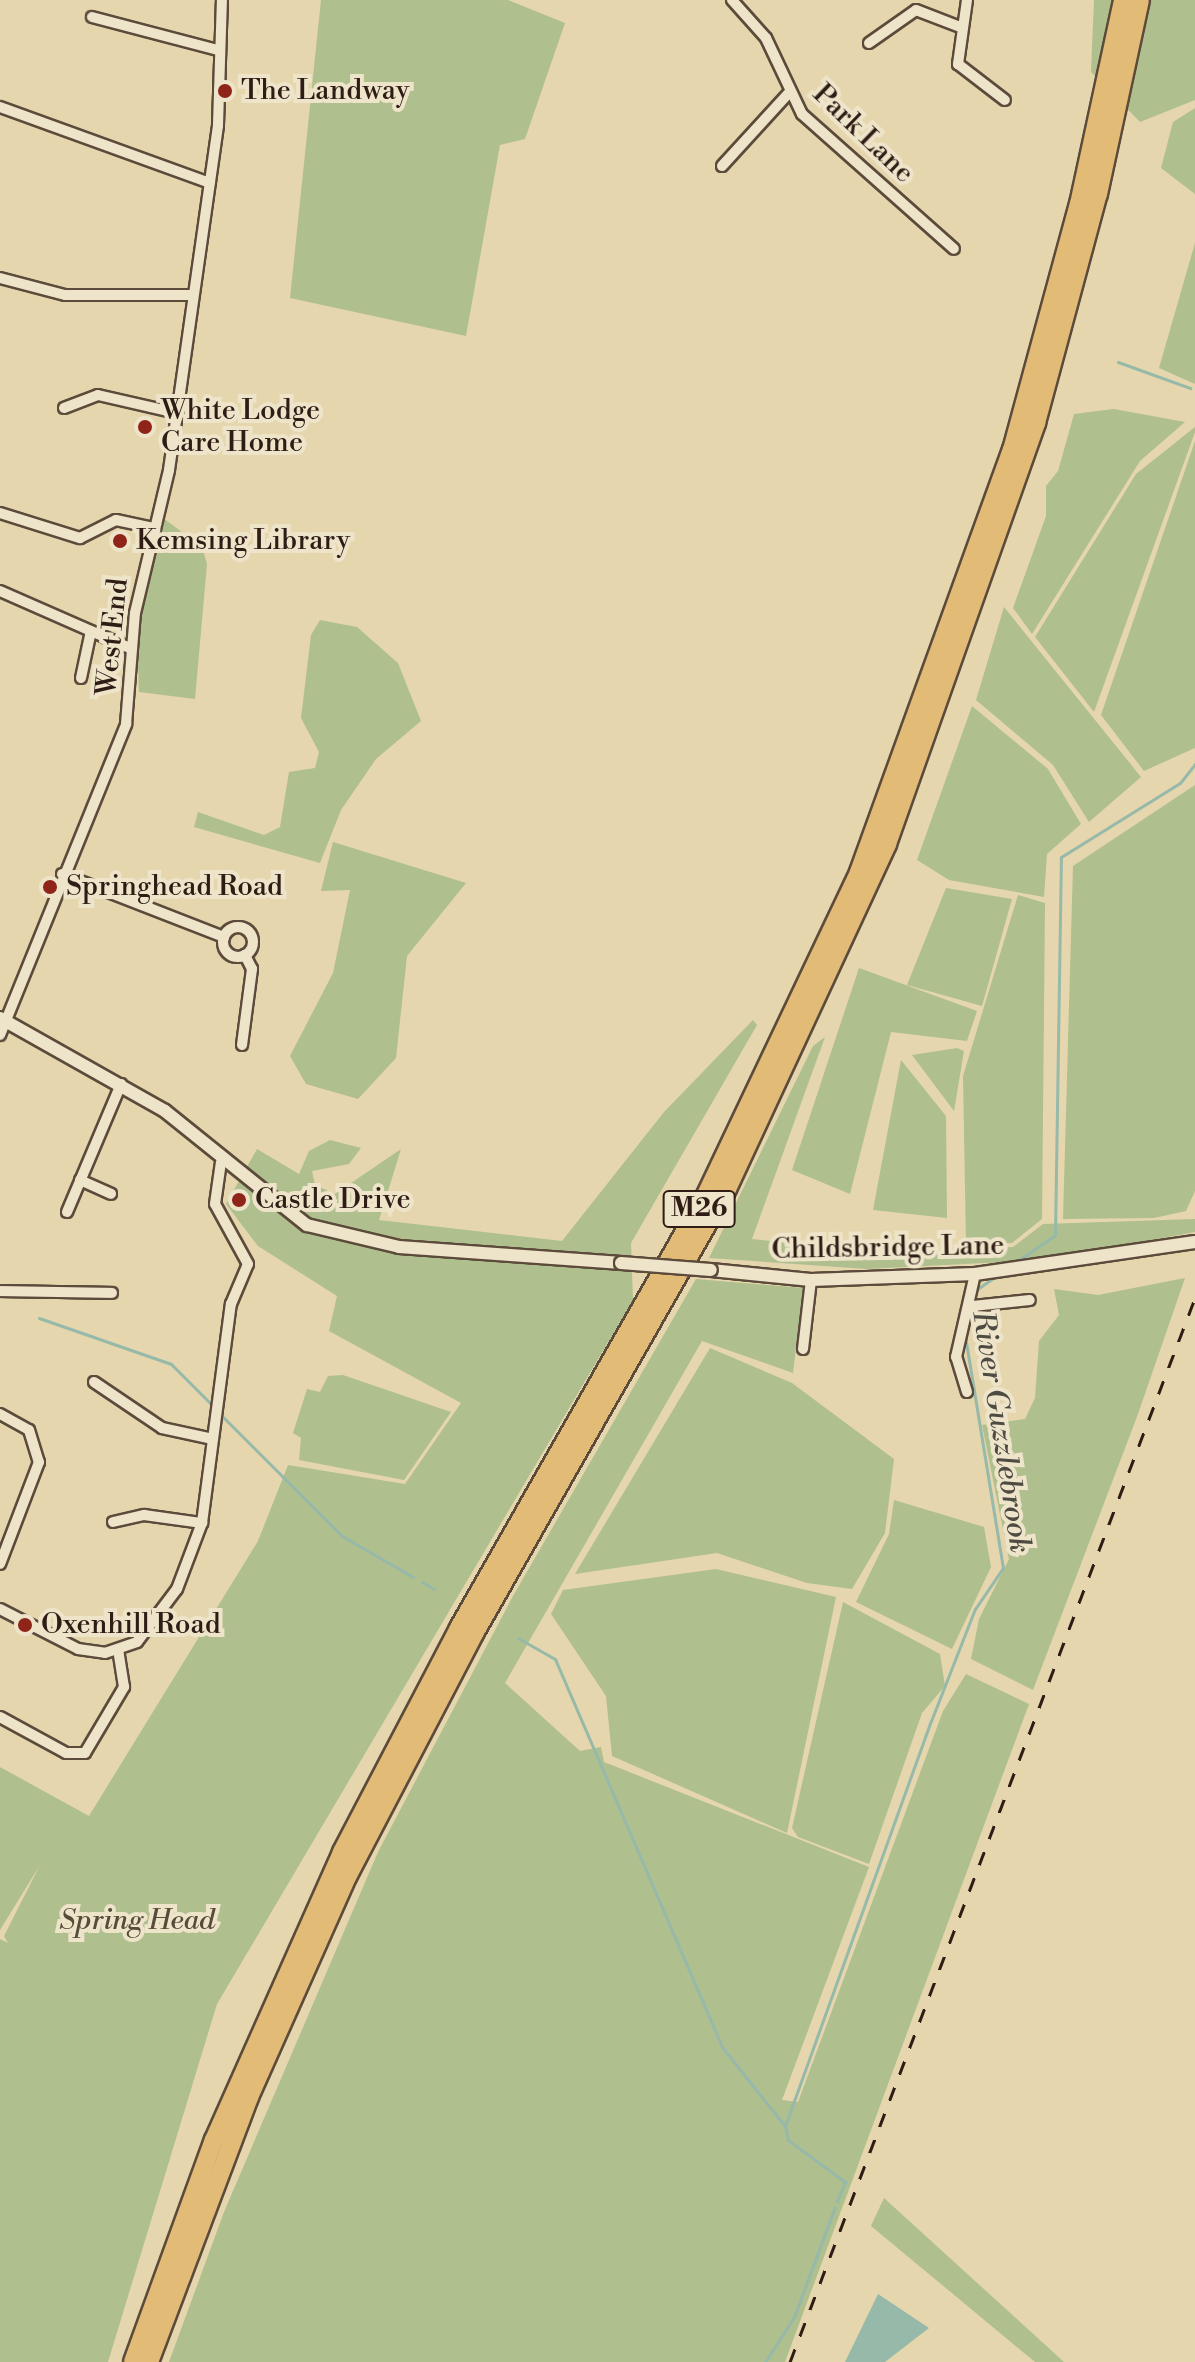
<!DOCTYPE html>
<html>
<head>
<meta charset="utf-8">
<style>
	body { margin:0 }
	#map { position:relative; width:1195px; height:2362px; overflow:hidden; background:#e5d6ad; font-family:"Libre Bodoni",serif }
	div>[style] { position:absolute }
	.green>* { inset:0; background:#afbf8e }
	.water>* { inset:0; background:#96b9aa }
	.stream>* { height:3px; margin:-1.5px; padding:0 1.5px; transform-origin:1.5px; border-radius:1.5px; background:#96b9aa }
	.roads { filter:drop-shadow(2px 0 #5c4a3b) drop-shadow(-2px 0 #5c4a3b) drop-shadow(0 2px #5c4a3b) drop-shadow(0 -2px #5c4a3b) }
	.minor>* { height:10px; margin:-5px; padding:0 5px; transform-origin:5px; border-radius:5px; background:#eee4ca }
	.minor>.ring { margin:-5px; padding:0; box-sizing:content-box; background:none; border:10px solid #eee4ca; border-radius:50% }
	.tertiary>* { height:12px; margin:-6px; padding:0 6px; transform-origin:6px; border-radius:6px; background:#eee4ca }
	.motorway>* { height:18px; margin:-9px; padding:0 9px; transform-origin:9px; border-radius:9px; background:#e2bb76 }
	.rail>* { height:3px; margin-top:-1.5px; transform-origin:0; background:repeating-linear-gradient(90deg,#2e1c15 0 14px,transparent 0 28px) }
	.bridges { filter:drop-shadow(2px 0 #5c4a3b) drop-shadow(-2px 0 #5c4a3b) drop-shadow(0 2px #5c4a3b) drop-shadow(0 -2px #5c4a3b) }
	.tertiary-bridge>* { height:12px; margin:-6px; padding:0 6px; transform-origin:6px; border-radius:6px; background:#eee4ca }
	.dots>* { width:22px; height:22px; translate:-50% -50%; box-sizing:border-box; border:4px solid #eee4ca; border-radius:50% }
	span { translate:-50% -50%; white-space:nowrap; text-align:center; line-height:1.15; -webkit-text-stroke:8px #eee4ca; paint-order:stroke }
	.shield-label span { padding:2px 6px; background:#eee4ca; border:2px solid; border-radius:6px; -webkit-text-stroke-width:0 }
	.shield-label { font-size:26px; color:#2e1c15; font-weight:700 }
	.poi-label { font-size:28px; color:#2e1c15 }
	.left { translate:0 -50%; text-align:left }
	.street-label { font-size:28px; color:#2e1c15 }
	.park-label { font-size:28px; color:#554d39; font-style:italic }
	.water-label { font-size:30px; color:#4d4b42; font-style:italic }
</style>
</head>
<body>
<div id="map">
	<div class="green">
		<div style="clip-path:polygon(321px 0,508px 0,565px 23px,525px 139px,500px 145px,466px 336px,290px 298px)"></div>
		<div style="clip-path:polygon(1094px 0,1195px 0,1195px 100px,1140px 122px,1091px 72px)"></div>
		<div style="clip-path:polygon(1195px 108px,1195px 194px,1161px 168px,1173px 122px)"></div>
		<div style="clip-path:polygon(1195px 243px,1195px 384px,1159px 368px)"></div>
		<div style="clip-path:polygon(1114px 409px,1185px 422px,1140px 461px,1032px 634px,1013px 608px,1046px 516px,1046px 486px,1058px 471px,1074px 414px)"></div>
		<div style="clip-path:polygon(1195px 427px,1195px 432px,1094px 712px,1035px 637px,1136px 474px)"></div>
		<div style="clip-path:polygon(1195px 441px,1195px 748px,1144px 771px,1101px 715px)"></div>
		<div style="clip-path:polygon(163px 518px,202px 547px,207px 564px,195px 699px,139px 692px,137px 629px)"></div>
		<div style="clip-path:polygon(1004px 607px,1141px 777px,1089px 822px,1053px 765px,976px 700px)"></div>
		<div style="clip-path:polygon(320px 620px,357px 627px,398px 663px,421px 721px,376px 759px,341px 810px,320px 863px,194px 827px,198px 812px,264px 835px,280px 827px,289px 772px,315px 768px,319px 752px,301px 718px,311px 635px)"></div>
		<div style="clip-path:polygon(972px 706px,1048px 769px,1081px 824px,1047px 854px,1044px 897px,949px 880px,917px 860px)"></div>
		<div style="clip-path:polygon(1195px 785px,1195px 1191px,1186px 1211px,1154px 1218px,1063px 1219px,1073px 866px)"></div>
		<div style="clip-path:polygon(333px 842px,466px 883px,407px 956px,396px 1058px,358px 1099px,306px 1084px,290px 1056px,333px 973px,350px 890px,321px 891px)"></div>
		<div style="clip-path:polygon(946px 888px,1012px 899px,982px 1006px,907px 985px)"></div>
		<div style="clip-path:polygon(1018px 895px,1045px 903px,1042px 1219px,1012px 1243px,966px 1244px,963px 1076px)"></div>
		<div style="clip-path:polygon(859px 968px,977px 1011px,967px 1041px,891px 1032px,850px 1194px,792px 1170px)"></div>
		<div style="clip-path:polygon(753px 1020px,757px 1025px,631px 1243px,633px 1300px,217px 2004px,108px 2362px,0 2362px,0 1939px,8px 1943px,4px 1936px,40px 1865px,0 1930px,0 1767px,89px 1816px,258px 1541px,288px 1465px,405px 1484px,461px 1403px,329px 1331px,337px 1296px,258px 1246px,226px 1204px,257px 1149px,299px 1174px,309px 1151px,330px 1140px,361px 1148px,349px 1164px,312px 1171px,315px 1185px,335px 1194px,401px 1149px,379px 1220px,562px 1241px,664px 1112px)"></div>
		<div style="clip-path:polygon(825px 1037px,752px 1239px,877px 1253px,1013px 1247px,1043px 1224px,1195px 1219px,1195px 1232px,1042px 1260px,867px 1269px,709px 1258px,813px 1046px)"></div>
		<div style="clip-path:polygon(957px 1048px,964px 1051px,954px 1111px,912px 1055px)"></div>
		<div style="clip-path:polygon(901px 1060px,946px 1116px,947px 1218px,873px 1210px)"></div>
		<div style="clip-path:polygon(1185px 1278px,1138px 1414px,1033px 1690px,971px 1659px,979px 1619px,1009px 1559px,982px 1425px,1025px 1419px,1035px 1398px,1039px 1341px,1059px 1315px,1054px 1289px,1098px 1295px)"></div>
		<div style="clip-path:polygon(696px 1279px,803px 1288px,793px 1373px,702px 1341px,505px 1683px,580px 1751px,601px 1747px,604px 1762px,869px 1867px,782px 2100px,798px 2102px,943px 1711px,966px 1674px,1029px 1704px,785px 2362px,169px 2362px,224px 2212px,378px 1852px,513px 1596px)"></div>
		<div style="clip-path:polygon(710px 1348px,792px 1383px,894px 1459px,885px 1533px,852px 1589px,807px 1583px,717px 1553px,575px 1574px)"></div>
		<div style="clip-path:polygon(343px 1375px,451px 1412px,404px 1480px,299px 1460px,301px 1438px,293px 1433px,307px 1389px,320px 1392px,328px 1376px)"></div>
		<div style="clip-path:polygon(894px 1500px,984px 1527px,991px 1567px,952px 1649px,856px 1602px,889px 1534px)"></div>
		<div style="clip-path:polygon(716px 1569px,836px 1597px,787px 1833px,612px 1756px,606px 1696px,551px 1614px,563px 1590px)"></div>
		<div style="clip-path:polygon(843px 1602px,940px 1654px,945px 1686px,922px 1713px,869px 1864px,798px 1837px,792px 1828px)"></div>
		<div style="clip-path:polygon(884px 2198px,1064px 2362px,1035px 2362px,871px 2226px)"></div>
	</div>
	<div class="water">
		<div style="clip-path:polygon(878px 2294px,929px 2328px,885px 2362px,845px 2362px)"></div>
	</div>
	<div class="stream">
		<div style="left:1118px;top:362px;width:77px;rotate:19.9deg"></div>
		<div style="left:1016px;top:1262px;width:47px;rotate:-34.7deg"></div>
		<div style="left:1055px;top:1235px;width:378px;rotate:-89.1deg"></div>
		<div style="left:1061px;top:857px;width:140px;rotate:-31.9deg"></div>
		<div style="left:1180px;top:783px;width:24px;rotate:-52deg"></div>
		<div style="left:976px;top:1290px;width:24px;rotate:-35deg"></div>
		<div style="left:961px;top:1313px;width:18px;rotate:-71deg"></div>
		<div style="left:39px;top:1318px;width:140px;rotate:19.2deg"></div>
		<div style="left:171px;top:1364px;width:57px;rotate:45deg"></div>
		<div style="left:223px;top:1417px;width:168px;rotate:45deg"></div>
		<div style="left:342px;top:1536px;width:82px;rotate:30deg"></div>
		<div style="left:422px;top:1582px;width:14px;rotate:30deg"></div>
		<div style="left:518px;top:1638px;width:43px;rotate:29.6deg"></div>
		<div style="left:555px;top:1659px;width:422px;rotate:66.7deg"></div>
		<div style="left:722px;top:2047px;width:100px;rotate:51.5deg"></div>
		<div style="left:837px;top:2201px;width:21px;rotate:-67deg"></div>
		<div style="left:845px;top:2182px;width:71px;rotate:-143.6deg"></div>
		<div style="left:788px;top:2140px;width:14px;rotate:-102deg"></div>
		<div style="left:785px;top:2126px;width:431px;rotate:-70.2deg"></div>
		<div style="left:931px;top:1721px;width:120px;rotate:-68.6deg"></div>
		<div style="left:975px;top:1609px;width:50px;rotate:-55.7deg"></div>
		<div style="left:1003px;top:1568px;width:235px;rotate:-99.3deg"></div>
		<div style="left:765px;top:2362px;width:54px;rotate:-57.2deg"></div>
		<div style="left:794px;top:2317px;width:117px;rotate:-69.6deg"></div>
	</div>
	<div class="roads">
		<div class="minor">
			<div style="left:732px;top:0;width:51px;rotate:48.2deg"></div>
			<div style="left:766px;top:38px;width:84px;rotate:64.7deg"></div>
			<div style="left:802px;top:114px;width:203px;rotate:41.6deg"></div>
			<div style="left:967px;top:0;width:65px;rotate:98deg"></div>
			<div style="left:958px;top:64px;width:59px;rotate:37.5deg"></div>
			<div style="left:92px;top:17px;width:130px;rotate:14.7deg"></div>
			<div style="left:869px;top:43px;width:57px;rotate:-35.1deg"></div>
			<div style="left:916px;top:10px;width:47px;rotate:21.1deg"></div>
			<div style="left:0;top:107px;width:223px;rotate:19.9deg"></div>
			<div style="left:722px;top:166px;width:98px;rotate:-47.5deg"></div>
			<div style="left:0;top:278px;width:67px;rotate:14.7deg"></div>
			<div style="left:65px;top:295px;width:127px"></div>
			<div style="left:64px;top:408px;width:36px;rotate:-21deg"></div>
			<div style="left:98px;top:395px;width:80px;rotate:13deg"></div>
			<div style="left:0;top:513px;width:84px;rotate:17.4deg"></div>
			<div style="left:80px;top:538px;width:40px;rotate:-26.6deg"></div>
			<div style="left:116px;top:520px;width:38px;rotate:12deg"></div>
			<div style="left:0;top:591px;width:142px;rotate:23.7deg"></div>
			<div style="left:81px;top:678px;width:48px;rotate:-78deg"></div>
			<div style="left:62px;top:874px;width:174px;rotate:21.3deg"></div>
			<div class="ring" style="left:223px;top:927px;width:20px;height:20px"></div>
			<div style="left:0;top:1035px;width:336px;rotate:-67.9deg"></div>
			<div style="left:126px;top:724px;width:111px;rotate:-85.4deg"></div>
			<div style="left:135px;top:613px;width:147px;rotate:-76.6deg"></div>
			<div style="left:169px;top:470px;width:348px;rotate:-81.9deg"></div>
			<div style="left:218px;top:125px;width:125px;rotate:-88.2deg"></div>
			<div style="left:242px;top:1045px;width:77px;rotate:-82.5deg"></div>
			<div style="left:252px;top:969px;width:16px;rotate:-117deg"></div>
			<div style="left:80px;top:1180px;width:34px;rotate:24deg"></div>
			<div style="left:67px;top:1212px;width:139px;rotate:-67.1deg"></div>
			<div style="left:0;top:1291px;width:112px;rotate:1deg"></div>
			<div style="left:973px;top:1306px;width:57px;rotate:-6deg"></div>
			<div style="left:803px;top:1349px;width:69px;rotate:-83.4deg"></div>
			<div style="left:94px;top:1382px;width:82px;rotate:34.1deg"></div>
			<div style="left:162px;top:1428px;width:52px;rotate:12.2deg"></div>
			<div style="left:967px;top:1392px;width:37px;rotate:-107deg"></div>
			<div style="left:956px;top:1357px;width:85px;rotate:-77.1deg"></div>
			<div style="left:0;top:1414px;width:33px;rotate:29deg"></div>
			<div style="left:29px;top:1430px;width:34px;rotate:73deg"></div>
			<div style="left:39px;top:1462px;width:109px;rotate:110.9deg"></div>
			<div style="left:113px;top:1522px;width:32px;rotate:-13deg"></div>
			<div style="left:144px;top:1515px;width:59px;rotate:7.9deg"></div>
			<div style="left:0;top:1609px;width:88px;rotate:27.1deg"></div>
			<div style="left:78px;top:1649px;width:27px;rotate:8deg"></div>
			<div style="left:105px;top:1653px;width:34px;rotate:-19deg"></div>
			<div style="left:137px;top:1642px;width:66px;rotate:-53deg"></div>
			<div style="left:177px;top:1589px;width:71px;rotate:-69.3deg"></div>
			<div style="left:202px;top:1523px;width:221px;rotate:-82.5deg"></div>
			<div style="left:231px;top:1304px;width:43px;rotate:-67deg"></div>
			<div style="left:248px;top:1264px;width:68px;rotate:-118.8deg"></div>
			<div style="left:215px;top:1204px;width:42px;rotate:-81.9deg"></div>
			<div style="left:0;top:1717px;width:75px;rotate:28.6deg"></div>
			<div style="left:66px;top:1753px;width:19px"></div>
			<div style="left:85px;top:1753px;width:77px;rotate:-59.4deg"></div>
			<div style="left:124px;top:1687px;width:36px;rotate:-99deg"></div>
		</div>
		<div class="tertiary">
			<div style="left:0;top:1018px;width:189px;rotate:29.4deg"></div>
			<div style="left:165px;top:1111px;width:182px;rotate:38.8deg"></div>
			<div style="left:307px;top:1225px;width:95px;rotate:13.4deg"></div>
			<div style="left:399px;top:1247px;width:223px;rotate:4.1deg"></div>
			<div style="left:711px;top:1270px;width:100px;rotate:5.7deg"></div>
			<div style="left:811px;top:1280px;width:164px;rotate:-2.1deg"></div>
			<div style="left:975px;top:1274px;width:222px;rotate:-8.3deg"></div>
		</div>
		<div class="motorway">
			<div style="left:133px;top:2362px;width:236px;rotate:-70deg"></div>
			<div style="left:214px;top:2140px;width:315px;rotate:-66deg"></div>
			<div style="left:342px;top:1852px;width:253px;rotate:-62.4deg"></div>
			<div style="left:459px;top:1628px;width:496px;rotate:-60.3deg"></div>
			<div style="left:705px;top:1197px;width:360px;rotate:-64.6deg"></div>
			<div style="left:859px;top:872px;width:449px;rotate:-70.1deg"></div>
			<div style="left:1012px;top:450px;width:255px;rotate:-74.8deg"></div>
			<div style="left:1079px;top:204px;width:209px;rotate:-77.8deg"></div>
			<div style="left:149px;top:2362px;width:283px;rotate:-69.3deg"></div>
			<div style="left:249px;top:2097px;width:243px;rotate:-66deg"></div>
			<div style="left:348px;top:1875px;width:274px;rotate:-62.4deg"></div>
			<div style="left:475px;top:1632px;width:510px;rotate:-60.37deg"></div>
			<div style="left:727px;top:1189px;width:380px;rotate:-65.1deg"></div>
			<div style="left:887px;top:844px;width:447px;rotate:-70.5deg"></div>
			<div style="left:1036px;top:423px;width:237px;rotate:-74.9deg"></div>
			<div style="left:1098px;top:194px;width:198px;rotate:-77.8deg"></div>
		</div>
	</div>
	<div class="rail">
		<div style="left:790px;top:2362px;width:1138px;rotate:-69.16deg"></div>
	</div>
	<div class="bridges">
		<div class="tertiary-bridge">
			<div style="left:621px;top:1263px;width:90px;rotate:4.4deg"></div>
		</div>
	</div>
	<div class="dots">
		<div style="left:225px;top:91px;background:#8f2418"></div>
		<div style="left:145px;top:427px;background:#8f2418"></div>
		<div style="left:120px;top:541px;background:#8f2418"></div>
		<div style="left:50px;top:887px;background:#8f2418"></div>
		<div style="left:239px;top:1200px;background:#8f2418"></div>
		<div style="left:25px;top:1625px;background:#8f2418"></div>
	</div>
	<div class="shield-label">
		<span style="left:699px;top:1209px">M26</span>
	</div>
	<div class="poi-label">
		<span class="left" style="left:241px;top:91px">The Landway</span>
		<span class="left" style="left:161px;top:427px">White Lodge<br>Care Home</span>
		<span class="left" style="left:136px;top:541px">Kemsing Library</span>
		<span class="left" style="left:66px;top:887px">Springhead Road</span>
		<span class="left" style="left:255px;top:1200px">Castle Drive</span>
		<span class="left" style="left:41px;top:1625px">Oxenhill Road</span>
	</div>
	<div class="street-label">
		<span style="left:863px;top:134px;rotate:44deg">Park Lane</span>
		<span style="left:113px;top:637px;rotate:-84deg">West End</span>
		<span style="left:888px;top:1248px;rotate:-1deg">Childsbridge Lane</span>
	</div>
	<div class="park-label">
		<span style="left:137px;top:1921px">Spring Head</span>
	</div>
	<div class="water-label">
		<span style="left:1001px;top:1432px;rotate:81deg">River Guzzlebrook</span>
	</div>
</div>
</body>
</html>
